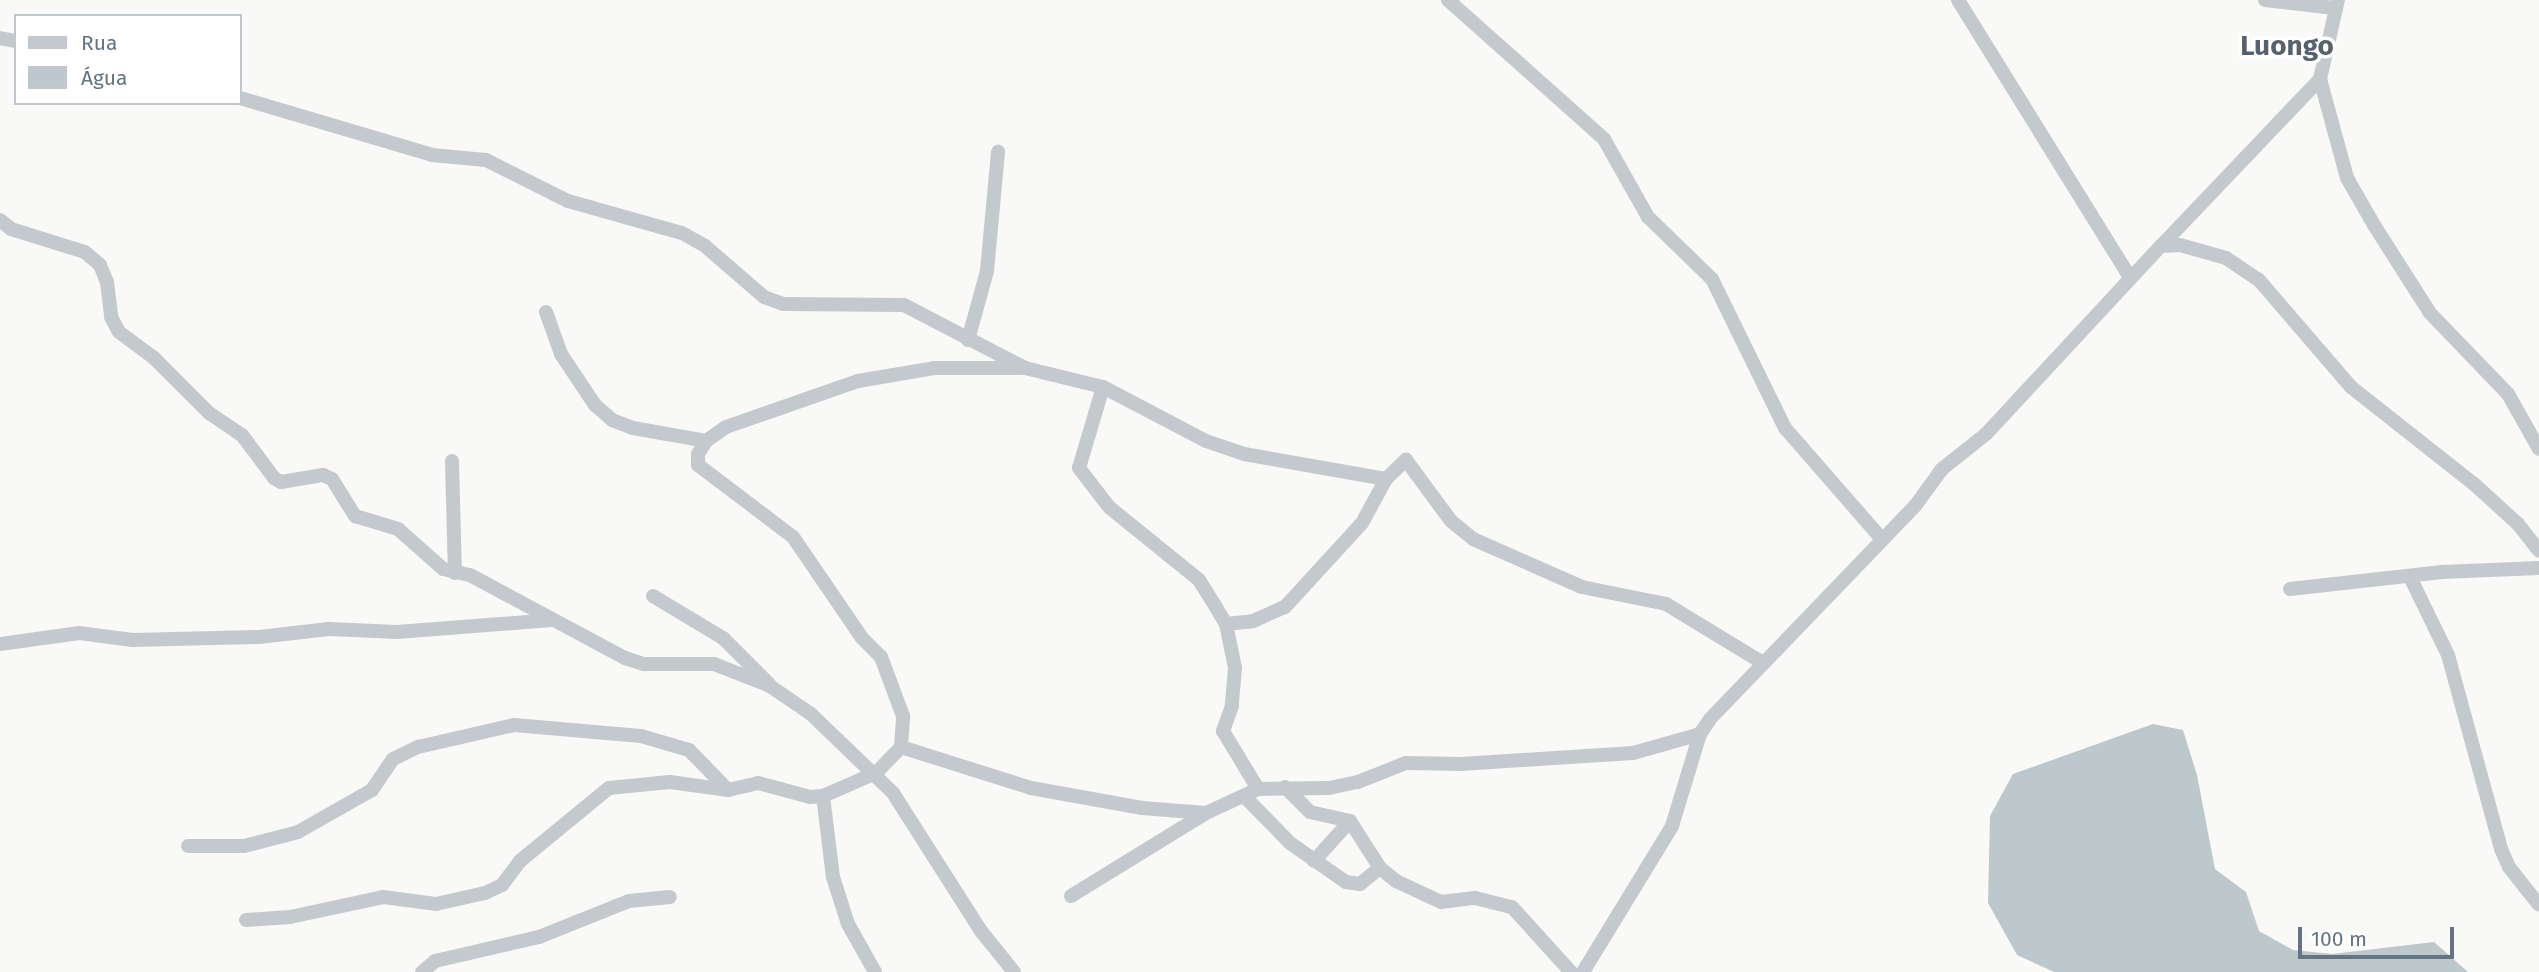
<!DOCTYPE html>
<html>
<head>
<meta charset="utf-8">
<style>
	body { margin:0 }
	#map { position:relative; width:2539px; height:972px; overflow:hidden; background:#f9faf7; font-family:"Fira Sans",sans-serif }
	div>[style] { position:absolute }
	.water>* { inset:0; background:#bdc8cd }
	.minor>* { height:14px; margin:-7px; padding:0 7px; transform-origin:7px; border-radius:7px; background:#c4c9cd }
	span { translate:-50% -50%; white-space:nowrap; text-align:center; line-height:1.15; -webkit-text-stroke:7px #fff; paint-order:stroke }
	.quarter-label { font-size:28px; color:#55626e; font-weight:700 }
	.legend { position:absolute; left:14px; top:14px; width:228px; height:91px; box-sizing:border-box; background:#fff; border:2px solid #c1c7ce; margin:0; padding:9px 12px; list-style:none; font-size:21px; color:#637484 }
	.legend li { display:flex; align-items:center; gap:14px; height:35px }
	.legend b { width:35px; border:2px solid #c1c7ce }
	.scale { position:absolute; left:2298px; top:927px; width:156px; height:32px; box-sizing:border-box; border:4px solid #637484; border-top:0; padding-left:9px; font-size:21px; line-height:24px; white-space:nowrap; color:#637484; -webkit-text-stroke:5px #fff; paint-order:stroke }
</style>
</head>
<body>
<div id="map">
	<div class="water">
		<div style="clip-path:polygon(2153px 724px,2183px 730px,2197px 775px,2215px 869px,2246px 892px,2259px 931px,2293px 950px,2332px 954px,2434px 942px,2468px 972px,2054px 972px,2017px 955px,1988px 903px,1990px 816px,2013px 774px)"></div>
	</div>
	<div class="minor">
		<div style="left:1448px;top:0;width:209px;rotate:41.7deg"></div>
		<div style="left:1604px;top:139px;width:90px;rotate:60.6deg"></div>
		<div style="left:1648px;top:217px;width:89px;rotate:44.1deg"></div>
		<div style="left:1712px;top:279px;width:166px;rotate:63.9deg"></div>
		<div style="left:1785px;top:428px;width:147px;rotate:48.9deg"></div>
		<div style="left:1958px;top:0;width:325px;rotate:58.2deg"></div>
		<div style="left:2265px;top:0;width:70px;rotate:6.5deg"></div>
		<div style="left:0;top:38px;width:16px;rotate:11deg"></div>
		<div style="left:2320px;top:79px;width:103px;rotate:74.7deg"></div>
		<div style="left:2347px;top:178px;width:54px;rotate:60.1deg"></div>
		<div style="left:2374px;top:225px;width:104px;rotate:57.5deg"></div>
		<div style="left:2430px;top:313px;width:112px;rotate:46.1deg"></div>
		<div style="left:2508px;top:394px;width:63px;rotate:60.6deg"></div>
		<div style="left:240px;top:98px;width:200px;rotate:16.5deg"></div>
		<div style="left:432px;top:155px;width:54px;rotate:5.3deg"></div>
		<div style="left:486px;top:160px;width:92px;rotate:26.6deg"></div>
		<div style="left:568px;top:201px;width:118px;rotate:15.7deg"></div>
		<div style="left:682px;top:233px;width:26px;rotate:29deg"></div>
		<div style="left:705px;top:246px;width:78px;rotate:40.8deg"></div>
		<div style="left:764px;top:297px;width:20px;rotate:20deg"></div>
		<div style="left:783px;top:304px;width:121px;rotate:0.5deg"></div>
		<div style="left:904px;top:305px;width:136px;rotate:27.5deg"></div>
		<div style="left:1025px;top:368px;width:80px;rotate:13.7deg"></div>
		<div style="left:1103px;top:387px;width:116px;rotate:27.7deg"></div>
		<div style="left:1206px;top:441px;width:40px;rotate:18.9deg"></div>
		<div style="left:1244px;top:454px;width:144px;rotate:10deg"></div>
		<div style="left:1386px;top:479px;width:28px;rotate:-44deg"></div>
		<div style="left:1406px;top:460px;width:76px;rotate:53.6deg"></div>
		<div style="left:1451px;top:521px;width:28px;rotate:39deg"></div>
		<div style="left:1473px;top:539px;width:119px;rotate:23.8deg"></div>
		<div style="left:1582px;top:587px;width:86px;rotate:11.4deg"></div>
		<div style="left:1666px;top:604px;width:114px;rotate:31.3deg"></div>
		<div style="left:0;top:220px;width:14px;rotate:39deg"></div>
		<div style="left:11px;top:229px;width:77px;rotate:17.3deg"></div>
		<div style="left:85px;top:252px;width:20px;rotate:41deg"></div>
		<div style="left:100px;top:265px;width:18px;rotate:68deg"></div>
		<div style="left:107px;top:282px;width:35px;rotate:83deg"></div>
		<div style="left:111px;top:317px;width:17px;rotate:62deg"></div>
		<div style="left:119px;top:332px;width:44px;rotate:36.6deg"></div>
		<div style="left:154px;top:358px;width:78px;rotate:45deg"></div>
		<div style="left:209px;top:413px;width:40px;rotate:34deg"></div>
		<div style="left:242px;top:435px;width:54px;rotate:53.3deg"></div>
		<div style="left:274px;top:478px;width:8px;rotate:30deg"></div>
		<div style="left:281px;top:482px;width:43px;rotate:-9.5deg"></div>
		<div style="left:323px;top:475px;width:10px;rotate:24deg"></div>
		<div style="left:332px;top:479px;width:44px;rotate:58.1deg"></div>
		<div style="left:355px;top:516px;width:45px;rotate:16.8deg"></div>
		<div style="left:398px;top:529px;width:60px;rotate:41.6deg"></div>
		<div style="left:443px;top:569px;width:28px;rotate:13deg"></div>
		<div style="left:470px;top:575px;width:176px;rotate:28.2deg"></div>
		<div style="left:625px;top:658px;width:20px;rotate:18deg"></div>
		<div style="left:644px;top:664px;width:70px"></div>
		<div style="left:714px;top:664px;width:60px;rotate:21.4deg"></div>
		<div style="left:770px;top:686px;width:50px;rotate:34.3deg"></div>
		<div style="left:811px;top:714px;width:114px;rotate:43.9deg"></div>
		<div style="left:893px;top:793px;width:164px;rotate:57.5deg"></div>
		<div style="left:981px;top:931px;width:53px;rotate:51.2deg"></div>
		<div style="left:2161px;top:246px;width:231px;rotate:-46.4deg"></div>
		<div style="left:2320px;top:79px;width:81px;rotate:-77.2deg"></div>
		<div style="left:546px;top:312px;width:45px;rotate:70.3deg"></div>
		<div style="left:561px;top:354px;width:61px;rotate:56.3deg"></div>
		<div style="left:595px;top:405px;width:23px;rotate:41deg"></div>
		<div style="left:612px;top:420px;width:22px;rotate:21deg"></div>
		<div style="left:633px;top:428px;width:74px;rotate:10.1deg"></div>
		<div style="left:968px;top:340px;width:72px;rotate:-74.6deg"></div>
		<div style="left:987px;top:271px;width:120px;rotate:-84.7deg"></div>
		<div style="left:1103px;top:387px;width:84px;rotate:106.5deg"></div>
		<div style="left:1079px;top:468px;width:49px;rotate:52.4deg"></div>
		<div style="left:1109px;top:507px;width:116px;rotate:39deg"></div>
		<div style="left:1199px;top:580px;width:34px;rotate:58deg"></div>
		<div style="left:1217px;top:609px;width:17px;rotate:59deg"></div>
		<div style="left:1226px;top:624px;width:45px;rotate:78.4deg"></div>
		<div style="left:1235px;top:668px;width:38px;rotate:95deg"></div>
		<div style="left:1232px;top:706px;width:27px;rotate:110deg"></div>
		<div style="left:1223px;top:731px;width:68px;rotate:58.9deg"></div>
		<div style="left:452px;top:461px;width:112px;rotate:88.5deg"></div>
		<div style="left:2410px;top:577px;width:87px;rotate:64deg"></div>
		<div style="left:2448px;top:655px;width:201px;rotate:74.7deg"></div>
		<div style="left:2501px;top:849px;width:20px;rotate:66deg"></div>
		<div style="left:2509px;top:867px;width:48px;rotate:51.7deg"></div>
		<div style="left:2290px;top:589px;width:153px;rotate:-6.4deg"></div>
		<div style="left:2442px;top:572px;width:97px;rotate:-2.4deg"></div>
		<div style="left:653px;top:596px;width:82px;rotate:31deg"></div>
		<div style="left:723px;top:638px;width:66px;rotate:45deg"></div>
		<div style="left:1226px;top:624px;width:27px;rotate:-6deg"></div>
		<div style="left:1253px;top:621px;width:35px;rotate:-24deg"></div>
		<div style="left:1285px;top:607px;width:114px;rotate:-47.5deg"></div>
		<div style="left:1362px;top:523px;width:50px;rotate:-61.4deg"></div>
		<div style="left:0;top:644px;width:80px;rotate:-7.9deg"></div>
		<div style="left:79px;top:633px;width:54px;rotate:7.4deg"></div>
		<div style="left:133px;top:640px;width:126px;rotate:-1.4deg"></div>
		<div style="left:259px;top:637px;width:70px;rotate:-6.5deg"></div>
		<div style="left:329px;top:629px;width:68px;rotate:2.5deg"></div>
		<div style="left:397px;top:632px;width:155px;rotate:-4.4deg"></div>
		<div style="left:901px;top:747px;width:136px;rotate:17.5deg"></div>
		<div style="left:1031px;top:788px;width:113px;rotate:10.2deg"></div>
		<div style="left:1142px;top:808px;width:64px;rotate:4.5deg"></div>
		<div style="left:1285px;top:787px;width:35px;rotate:45deg"></div>
		<div style="left:1310px;top:812px;width:41px;rotate:12.7deg"></div>
		<div style="left:1350px;top:821px;width:56px;rotate:57.4deg"></div>
		<div style="left:1380px;top:868px;width:21px;rotate:39deg"></div>
		<div style="left:1396px;top:881px;width:50px;rotate:25deg"></div>
		<div style="left:1441px;top:902px;width:34px;rotate:-7deg"></div>
		<div style="left:1475px;top:898px;width:38px;rotate:14deg"></div>
		<div style="left:1512px;top:907px;width:88px;rotate:47.8deg"></div>
		<div style="left:823px;top:796px;width:82px;rotate:83deg"></div>
		<div style="left:833px;top:877px;width:49px;rotate:72.3deg"></div>
		<div style="left:848px;top:924px;width:55px;rotate:60.6deg"></div>
		<div style="left:1244px;top:796px;width:66px;rotate:45.6deg"></div>
		<div style="left:1290px;top:843px;width:68px;rotate:34.9deg"></div>
		<div style="left:1346px;top:882px;width:14px;rotate:8deg"></div>
		<div style="left:1360px;top:884px;width:26px;rotate:-39deg"></div>
		<div style="left:188px;top:846px;width:56px"></div>
		<div style="left:244px;top:846px;width:56px;rotate:-14.5deg"></div>
		<div style="left:298px;top:832px;width:85px;rotate:-29.6deg"></div>
		<div style="left:372px;top:790px;width:37px;rotate:-56deg"></div>
		<div style="left:393px;top:759px;width:28px;rotate:-26deg"></div>
		<div style="left:418px;top:747px;width:98px;rotate:-12.9deg"></div>
		<div style="left:514px;top:725px;width:127px;rotate:5deg"></div>
		<div style="left:641px;top:736px;width:50px;rotate:16.3deg"></div>
		<div style="left:689px;top:750px;width:56px;rotate:45.7deg"></div>
		<div style="left:1314px;top:861px;width:54px;rotate:-48deg"></div>
		<div style="left:1071px;top:896px;width:158px;rotate:-31.6deg"></div>
		<div style="left:1206px;top:813px;width:57px;rotate:-24.8deg"></div>
		<div style="left:1258px;top:789px;width:71px;rotate:-0.8deg"></div>
		<div style="left:1329px;top:788px;width:30px;rotate:-12deg"></div>
		<div style="left:1358px;top:782px;width:52px;rotate:-21.6deg"></div>
		<div style="left:1406px;top:763px;width:55px;rotate:1deg"></div>
		<div style="left:1461px;top:764px;width:172px;rotate:-3.7deg"></div>
		<div style="left:1633px;top:753px;width:70px;rotate:-15.8deg"></div>
		<div style="left:246px;top:920px;width:44px;rotate:-3.9deg"></div>
		<div style="left:290px;top:917px;width:95px;rotate:-12.1deg"></div>
		<div style="left:383px;top:897px;width:53px;rotate:7.5deg"></div>
		<div style="left:436px;top:904px;width:50px;rotate:-12.7deg"></div>
		<div style="left:485px;top:893px;width:19px;rotate:-25deg"></div>
		<div style="left:502px;top:885px;width:30px;rotate:-53deg"></div>
		<div style="left:520px;top:861px;width:115px;rotate:-39.4deg"></div>
		<div style="left:609px;top:788px;width:61px;rotate:-5.6deg"></div>
		<div style="left:670px;top:782px;width:59px;rotate:7.9deg"></div>
		<div style="left:728px;top:790px;width:31px;rotate:-13deg"></div>
		<div style="left:758px;top:783px;width:54px;rotate:15.1deg"></div>
		<div style="left:810px;top:797px;width:13px;rotate:-4deg"></div>
		<div style="left:823px;top:796px;width:58px;rotate:-23.5deg"></div>
		<div style="left:876px;top:773px;width:36px;rotate:-46deg"></div>
		<div style="left:901px;top:747px;width:31px;rotate:-86deg"></div>
		<div style="left:903px;top:716px;width:63px;rotate:-110.4deg"></div>
		<div style="left:881px;top:657px;width:27px;rotate:-135deg"></div>
		<div style="left:862px;top:638px;width:122px;rotate:-124.3deg"></div>
		<div style="left:793px;top:537px;width:119px;rotate:-142.8deg"></div>
		<div style="left:698px;top:465px;width:11px;rotate:-90deg"></div>
		<div style="left:698px;top:454px;width:15px;rotate:-58deg"></div>
		<div style="left:706px;top:441px;width:24px;rotate:-35deg"></div>
		<div style="left:726px;top:427px;width:140px;rotate:-19.2deg"></div>
		<div style="left:858px;top:381px;width:77px;rotate:-9.7deg"></div>
		<div style="left:934px;top:368px;width:86px"></div>
		<div style="left:422px;top:972px;width:17px;rotate:-40deg"></div>
		<div style="left:435px;top:961px;width:107px;rotate:-13deg"></div>
		<div style="left:539px;top:937px;width:97px;rotate:-21.8deg"></div>
		<div style="left:629px;top:901px;width:41px;rotate:-5.6deg"></div>
		<div style="left:1583px;top:972px;width:171px;rotate:-58.6deg"></div>
		<div style="left:1672px;top:826px;width:96px;rotate:-73.1deg"></div>
		<div style="left:1700px;top:734px;width:18px;rotate:-56deg"></div>
		<div style="left:1710px;top:719px;width:296px;rotate:-46.1deg"></div>
		<div style="left:1915px;top:506px;width:46px;rotate:-53.9deg"></div>
		<div style="left:1942px;top:469px;width:56px;rotate:-38.5deg"></div>
		<div style="left:1986px;top:434px;width:257px;rotate:-47.1deg"></div>
		<div style="left:2161px;top:246px;width:19px;rotate:-3deg"></div>
		<div style="left:2180px;top:245px;width:48px;rotate:15.8deg"></div>
		<div style="left:2226px;top:258px;width:40px;rotate:34deg"></div>
		<div style="left:2259px;top:280px;width:141px;rotate:49.3deg"></div>
		<div style="left:2351px;top:387px;width:157px;rotate:38.3deg"></div>
		<div style="left:2474px;top:484px;width:59px;rotate:42.3deg"></div>
		<div style="left:2518px;top:524px;width:34px;rotate:52deg"></div>
	</div>
	<div class="quarter-label">
		<span style="left:2287px;top:46px">Luongo</span>
	</div>
	<ul class="legend">
	<li><b style="height:9px;background:#c4c9cd"></b>Rua</li>
	<li><b style="height:19px;background:#bdc8cd"></b>Água</li>
	</ul>
	<div class="scale">100 m</div>
</div>
</body>
</html>
